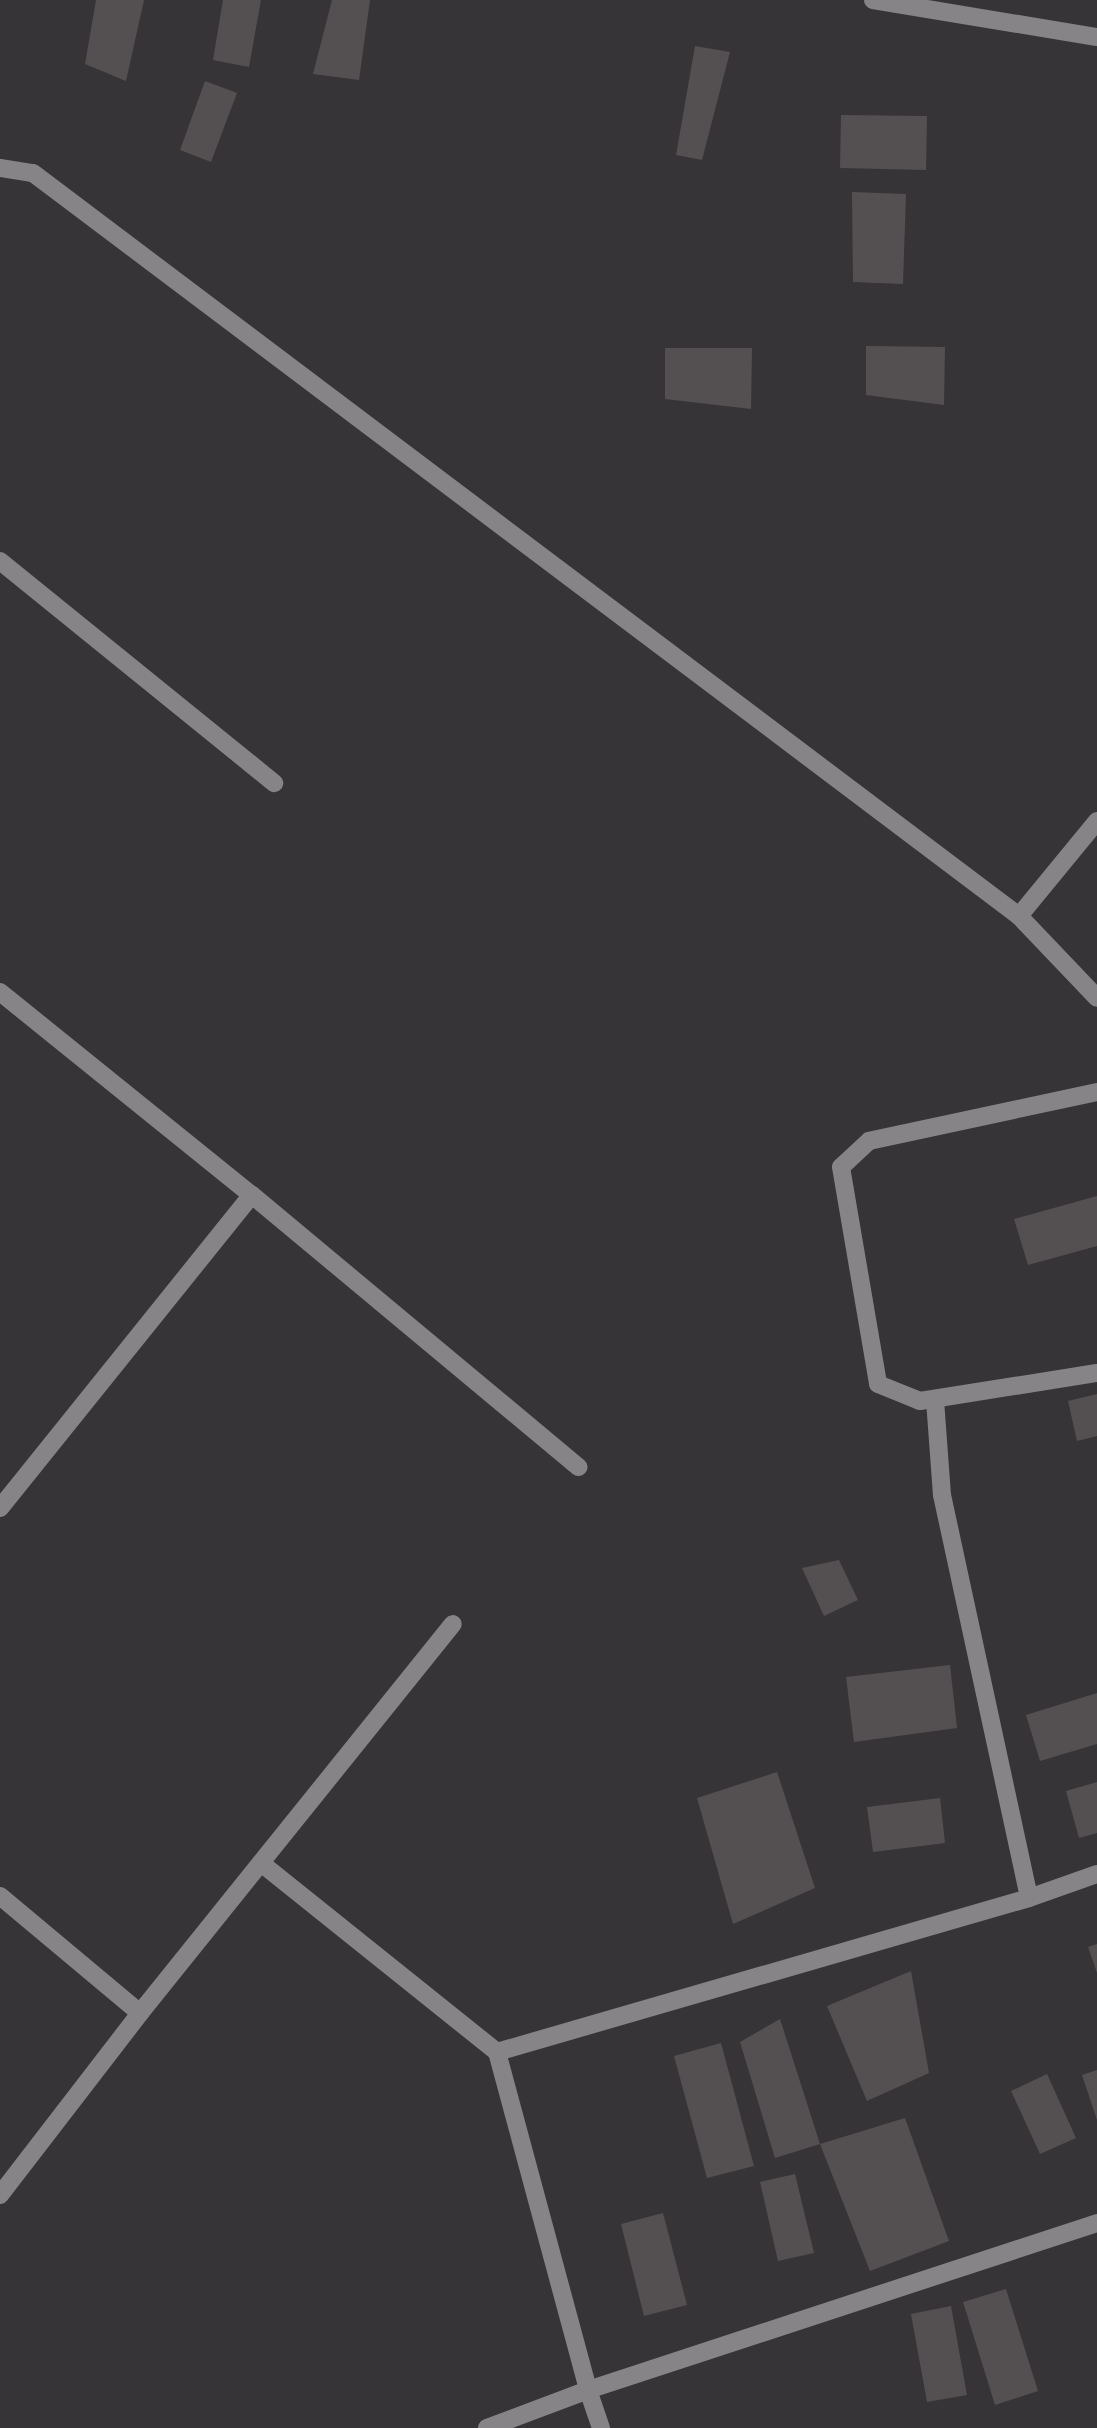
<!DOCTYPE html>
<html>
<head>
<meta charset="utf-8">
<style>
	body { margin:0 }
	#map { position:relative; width:1097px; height:2428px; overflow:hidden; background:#363437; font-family:"Source Sans 3",sans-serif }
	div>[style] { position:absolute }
	.building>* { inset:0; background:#545052 }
	.service>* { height:18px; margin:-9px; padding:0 9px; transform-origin:9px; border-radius:9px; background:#878488 }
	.minor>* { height:18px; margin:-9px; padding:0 9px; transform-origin:9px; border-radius:9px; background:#878488 }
	.tertiary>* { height:18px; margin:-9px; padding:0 9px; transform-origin:9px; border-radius:9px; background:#878488 }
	span { translate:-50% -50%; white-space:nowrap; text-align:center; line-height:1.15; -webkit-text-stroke:7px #2c2a2c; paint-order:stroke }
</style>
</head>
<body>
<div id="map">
	<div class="building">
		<div style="clip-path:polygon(96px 0,144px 0,126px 81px,85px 64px)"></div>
		<div style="clip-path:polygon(223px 0,261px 0,249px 67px,213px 60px)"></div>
		<div style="clip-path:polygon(332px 0,370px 0,359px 80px,313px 74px)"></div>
		<div style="clip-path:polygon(695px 46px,730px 52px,702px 160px,676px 155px)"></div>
		<div style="clip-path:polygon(205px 81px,237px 93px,211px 162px,180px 150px)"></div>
		<div style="clip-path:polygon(841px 115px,927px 116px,926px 170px,840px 168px)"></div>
		<div style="clip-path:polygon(852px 192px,906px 194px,903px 284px,853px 282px)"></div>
		<div style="clip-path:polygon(866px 346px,945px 347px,944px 405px,866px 395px)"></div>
		<div style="clip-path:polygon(665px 348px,752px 348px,751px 409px,665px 399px)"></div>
		<div style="clip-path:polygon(1097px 1196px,1097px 1246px,1028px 1265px,1014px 1219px)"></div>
		<div style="clip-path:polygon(1097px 1394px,1097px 1436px,1077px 1441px,1068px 1401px)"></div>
		<div style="clip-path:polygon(839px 1560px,858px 1600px,824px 1616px,802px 1568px)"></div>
		<div style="clip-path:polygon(950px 1665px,957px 1728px,854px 1742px,846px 1677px)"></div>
		<div style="clip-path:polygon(1097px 1693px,1097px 1744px,1040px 1761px,1026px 1715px)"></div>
		<div style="clip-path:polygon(777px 1772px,815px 1888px,733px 1924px,697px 1798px)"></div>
		<div style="clip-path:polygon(1097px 1782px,1097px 1833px,1079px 1838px,1066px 1791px)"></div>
		<div style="clip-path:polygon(940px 1798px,945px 1843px,873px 1852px,867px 1807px)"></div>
		<div style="clip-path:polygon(1097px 1944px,1097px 1973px,1088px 1947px)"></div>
		<div style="clip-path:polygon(911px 1971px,929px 2073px,867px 2101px,827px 2006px)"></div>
		<div style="clip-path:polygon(780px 2019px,820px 2144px,775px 2158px,740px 2042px)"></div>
		<div style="clip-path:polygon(721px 2043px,754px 2166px,707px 2178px,674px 2056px)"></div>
		<div style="clip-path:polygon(1097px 2070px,1097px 2120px,1082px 2075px)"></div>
		<div style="clip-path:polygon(1047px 2074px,1076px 2138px,1040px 2154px,1011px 2091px)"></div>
		<div style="clip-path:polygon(905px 2118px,949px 2241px,870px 2271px,820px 2144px)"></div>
		<div style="clip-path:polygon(795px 2174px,814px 2253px,778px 2261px,760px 2182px)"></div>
		<div style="clip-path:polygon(663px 2213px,687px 2305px,644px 2316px,621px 2224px)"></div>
		<div style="clip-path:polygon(1006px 2289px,1038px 2391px,995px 2405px,963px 2302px)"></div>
		<div style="clip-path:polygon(951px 2306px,967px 2395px,927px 2402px,911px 2314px)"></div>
	</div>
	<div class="service">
		<div style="left:1097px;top:1092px;width:233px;rotate:167.9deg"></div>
		<div style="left:869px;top:1141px;width:38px;rotate:137deg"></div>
		<div style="left:841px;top:1167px;width:220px;rotate:80.3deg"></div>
		<div style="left:878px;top:1384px;width:45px;rotate:22deg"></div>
		<div style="left:920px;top:1401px;width:179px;rotate:-9deg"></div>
		<div style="left:935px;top:1400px;width:95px;rotate:85.8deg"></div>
		<div style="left:942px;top:1495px;width:412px;rotate:77.8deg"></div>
	</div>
	<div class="minor">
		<div style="left:0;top:168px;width:33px;rotate:9deg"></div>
		<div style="left:33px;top:173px;width:1235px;rotate:37deg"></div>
		<div style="left:1019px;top:916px;width:113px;rotate:46.4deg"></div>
		<div style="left:0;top:561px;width:353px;rotate:39deg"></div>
		<div style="left:1019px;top:916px;width:123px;rotate:-50.6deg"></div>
		<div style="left:0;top:992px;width:324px;rotate:38.9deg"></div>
		<div style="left:252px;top:1195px;width:425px;rotate:39.8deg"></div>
		<div style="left:0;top:1508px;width:402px;rotate:-51.2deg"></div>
		<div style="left:261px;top:1863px;width:302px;rotate:38.7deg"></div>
		<div style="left:497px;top:2052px;width:350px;rotate:74.9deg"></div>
		<div style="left:588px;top:2390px;width:40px;rotate:71.1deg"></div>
		<div style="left:0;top:1896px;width:182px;rotate:39.9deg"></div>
		<div style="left:497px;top:2052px;width:554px;rotate:-16.14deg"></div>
		<div style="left:1029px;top:1898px;width:72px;rotate:-19.4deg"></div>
		<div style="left:0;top:2195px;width:230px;rotate:-52.4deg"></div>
		<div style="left:140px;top:2013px;width:499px;rotate:-51.2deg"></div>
		<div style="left:487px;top:2428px;width:108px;rotate:-20.6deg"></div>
		<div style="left:588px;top:2390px;width:536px;rotate:-18.16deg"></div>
	</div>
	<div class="tertiary">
		<div style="left:873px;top:0;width:227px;rotate:9.4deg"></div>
	</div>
</div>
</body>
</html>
